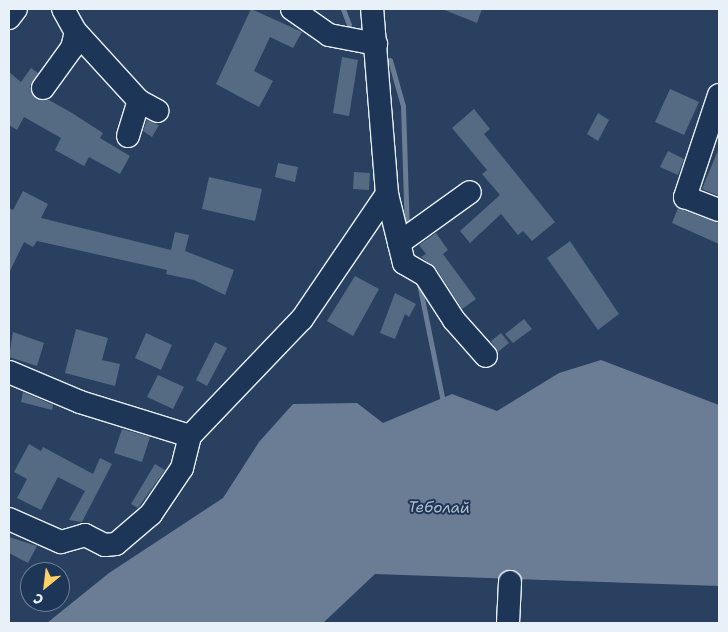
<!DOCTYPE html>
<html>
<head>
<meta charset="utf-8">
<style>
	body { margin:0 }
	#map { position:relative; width:728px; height:632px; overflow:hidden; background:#294061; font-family:"Shantell Sans",sans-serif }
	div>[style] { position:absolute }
	.water>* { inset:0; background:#6b7c95 }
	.stream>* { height:5px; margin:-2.5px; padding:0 2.5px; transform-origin:2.5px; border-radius:2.5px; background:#6b7c95 }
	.building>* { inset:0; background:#556a83 }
	.roads { filter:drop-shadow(1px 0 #e8f1f8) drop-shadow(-1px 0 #e8f1f8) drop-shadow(0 1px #e8f1f8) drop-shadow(0 -1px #e8f1f8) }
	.minor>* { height:22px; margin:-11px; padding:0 11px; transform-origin:11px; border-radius:11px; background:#1d3557 }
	span { translate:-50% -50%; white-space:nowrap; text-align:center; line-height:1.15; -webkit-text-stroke:4px #1d3557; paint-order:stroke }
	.water-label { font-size:15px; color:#b6c2d0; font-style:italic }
	.frame { position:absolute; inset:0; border:10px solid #e8f1f8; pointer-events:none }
	.north { position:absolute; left:20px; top:562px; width:50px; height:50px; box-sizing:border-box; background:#1d3557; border:1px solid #6e8097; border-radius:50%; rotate:209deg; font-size:14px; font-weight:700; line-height:20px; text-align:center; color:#e8f1f8 }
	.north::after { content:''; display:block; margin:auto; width:18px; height:22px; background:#ffd166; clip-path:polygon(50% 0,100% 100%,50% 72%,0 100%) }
</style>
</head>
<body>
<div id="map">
	<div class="water">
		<div style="clip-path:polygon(601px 360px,719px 405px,719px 586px,375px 574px,323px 623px,47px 623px,109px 573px,223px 498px,259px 442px,293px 404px,357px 403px,383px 423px,452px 394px,497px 411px,559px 373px)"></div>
	</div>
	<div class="stream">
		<div style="left:343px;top:9px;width:17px;rotate:69deg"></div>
		<div style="left:390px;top:60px;width:48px;rotate:74.2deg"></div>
		<div style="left:403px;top:106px;width:124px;rotate:88.2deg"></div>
		<div style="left:419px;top:283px;width:121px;rotate:78.6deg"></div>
	</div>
	<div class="building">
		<div style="clip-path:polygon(251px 9px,302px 32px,293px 48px,270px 37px,254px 71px,273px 81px,259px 107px,216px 84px)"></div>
		<div style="clip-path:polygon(442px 9px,482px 9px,477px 23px)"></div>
		<div style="clip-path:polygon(342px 57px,358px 60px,349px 116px,333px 113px)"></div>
		<div style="clip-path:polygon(31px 68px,38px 73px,30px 86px,35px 98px,49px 100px,72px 113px,103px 133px,100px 138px,130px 156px,120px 174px,89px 157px,84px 166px,55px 150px,61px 138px,24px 117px,17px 130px,9px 125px,9px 72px,21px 82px)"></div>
		<div style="clip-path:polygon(670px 89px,699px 102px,684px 135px,655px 122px)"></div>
		<div style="clip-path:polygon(474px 109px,490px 129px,484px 134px,555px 222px,532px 241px,523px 231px,518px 235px,501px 214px,470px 243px,460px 231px,500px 195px,482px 174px,487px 170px,452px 128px)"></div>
		<div style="clip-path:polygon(598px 113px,609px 120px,598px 141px,587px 134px)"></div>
		<div style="clip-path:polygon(147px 120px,159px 125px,152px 137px,143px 131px)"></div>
		<div style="clip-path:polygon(719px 148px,719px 196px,702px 189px)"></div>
		<div style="clip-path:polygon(668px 151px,684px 159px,678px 175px,660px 167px)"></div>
		<div style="clip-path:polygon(278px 163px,298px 167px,295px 182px,275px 177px)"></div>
		<div style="clip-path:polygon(354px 172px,370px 173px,369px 190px,353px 189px)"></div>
		<div style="clip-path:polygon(209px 177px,262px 189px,255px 221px,202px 209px)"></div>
		<div style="clip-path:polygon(23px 191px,48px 204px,41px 218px,171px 250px,175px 232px,189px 235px,185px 251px,234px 270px,225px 295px,194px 280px,166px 274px,167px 270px,37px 241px,33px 247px,24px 242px,9px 273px,9px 208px,13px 210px)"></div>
		<div style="clip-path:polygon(678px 208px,719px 223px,719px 244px,672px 223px)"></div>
		<div style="clip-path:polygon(436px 233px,448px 250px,443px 254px,476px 299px,462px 309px,436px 268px,421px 257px,426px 254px,419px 245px)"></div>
		<div style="clip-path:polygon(570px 241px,619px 314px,598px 330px,547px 258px)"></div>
		<div style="clip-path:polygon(355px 276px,379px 289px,353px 336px,327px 321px)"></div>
		<div style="clip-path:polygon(395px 293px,416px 304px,409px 317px,405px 314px,395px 339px,380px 333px)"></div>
		<div style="clip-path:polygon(524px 319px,532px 329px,513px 343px,505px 334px)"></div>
		<div style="clip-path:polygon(76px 329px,108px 338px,102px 360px,120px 364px,115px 386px,65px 373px)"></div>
		<div style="clip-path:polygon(13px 332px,44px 343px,37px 366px,9px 357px)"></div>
		<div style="clip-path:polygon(146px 333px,172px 345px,161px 370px,135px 358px)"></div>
		<div style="clip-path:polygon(501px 333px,509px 343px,498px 352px,491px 341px)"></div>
		<div style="clip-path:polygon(215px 342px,227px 348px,207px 386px,196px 380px)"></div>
		<div style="clip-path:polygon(158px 375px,184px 387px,173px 409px,147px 397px)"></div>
		<div style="clip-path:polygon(23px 392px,53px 405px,52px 410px,21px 402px)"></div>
		<div style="clip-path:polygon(122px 429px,150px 437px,142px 462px,114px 453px)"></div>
		<div style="clip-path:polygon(29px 444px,41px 451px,43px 447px,93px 474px,100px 458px,112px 464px,82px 522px,69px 520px,85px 491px,58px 477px,41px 510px,17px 498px,27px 479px,14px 472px)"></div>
		<div style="clip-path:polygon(155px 464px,165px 470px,138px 508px,131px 504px)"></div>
		<div style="clip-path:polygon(9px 537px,37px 546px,28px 563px,9px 553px)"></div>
	</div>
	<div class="roads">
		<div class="minor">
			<div style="left:63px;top:9px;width:26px;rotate:61deg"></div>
			<div style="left:76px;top:32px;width:93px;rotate:47.6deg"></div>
			<div style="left:139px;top:101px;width:21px;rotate:28deg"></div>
			<div style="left:292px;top:9px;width:45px;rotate:35.1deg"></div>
			<div style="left:329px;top:35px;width:48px;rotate:10.8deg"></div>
			<div style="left:9px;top:18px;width:11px;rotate:-52deg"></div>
			<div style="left:43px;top:88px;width:49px;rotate:-54.1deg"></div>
			<div style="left:72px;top:48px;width:16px;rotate:-76deg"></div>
			<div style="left:719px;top:95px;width:108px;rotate:108.4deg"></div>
			<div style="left:685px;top:197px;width:36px;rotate:21deg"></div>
			<div style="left:128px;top:136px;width:37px;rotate:-73deg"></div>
			<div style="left:387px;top:194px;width:71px;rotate:76.2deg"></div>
			<div style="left:404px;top:263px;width:24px;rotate:30deg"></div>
			<div style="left:425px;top:275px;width:54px;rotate:57.2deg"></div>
			<div style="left:454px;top:320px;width:48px;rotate:48.4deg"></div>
			<div style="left:399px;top:243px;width:87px;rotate:-35.7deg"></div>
			<div style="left:9px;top:372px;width:77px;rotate:22.9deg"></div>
			<div style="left:80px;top:402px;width:115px;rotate:17.2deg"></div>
			<div style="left:190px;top:436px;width:162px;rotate:-46.3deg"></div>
			<div style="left:302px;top:319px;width:151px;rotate:-55.8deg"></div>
			<div style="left:387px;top:194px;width:186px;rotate:-94.6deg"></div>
			<div style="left:9px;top:519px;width:57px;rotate:23.9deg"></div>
			<div style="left:61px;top:542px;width:25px;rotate:-16deg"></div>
			<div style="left:85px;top:535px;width:22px;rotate:27deg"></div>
			<div style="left:105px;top:545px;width:11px;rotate:-5deg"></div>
			<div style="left:116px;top:544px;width:46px;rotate:-40.6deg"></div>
			<div style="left:151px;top:514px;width:55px;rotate:-56deg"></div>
			<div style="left:182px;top:468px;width:33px;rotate:-76deg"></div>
			<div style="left:508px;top:623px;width:41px;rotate:-87.2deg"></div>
		</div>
	</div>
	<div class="water-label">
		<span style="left:439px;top:508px;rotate:1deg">Теболай</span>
	</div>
	<div class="frame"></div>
	<div class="north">С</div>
</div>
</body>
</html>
